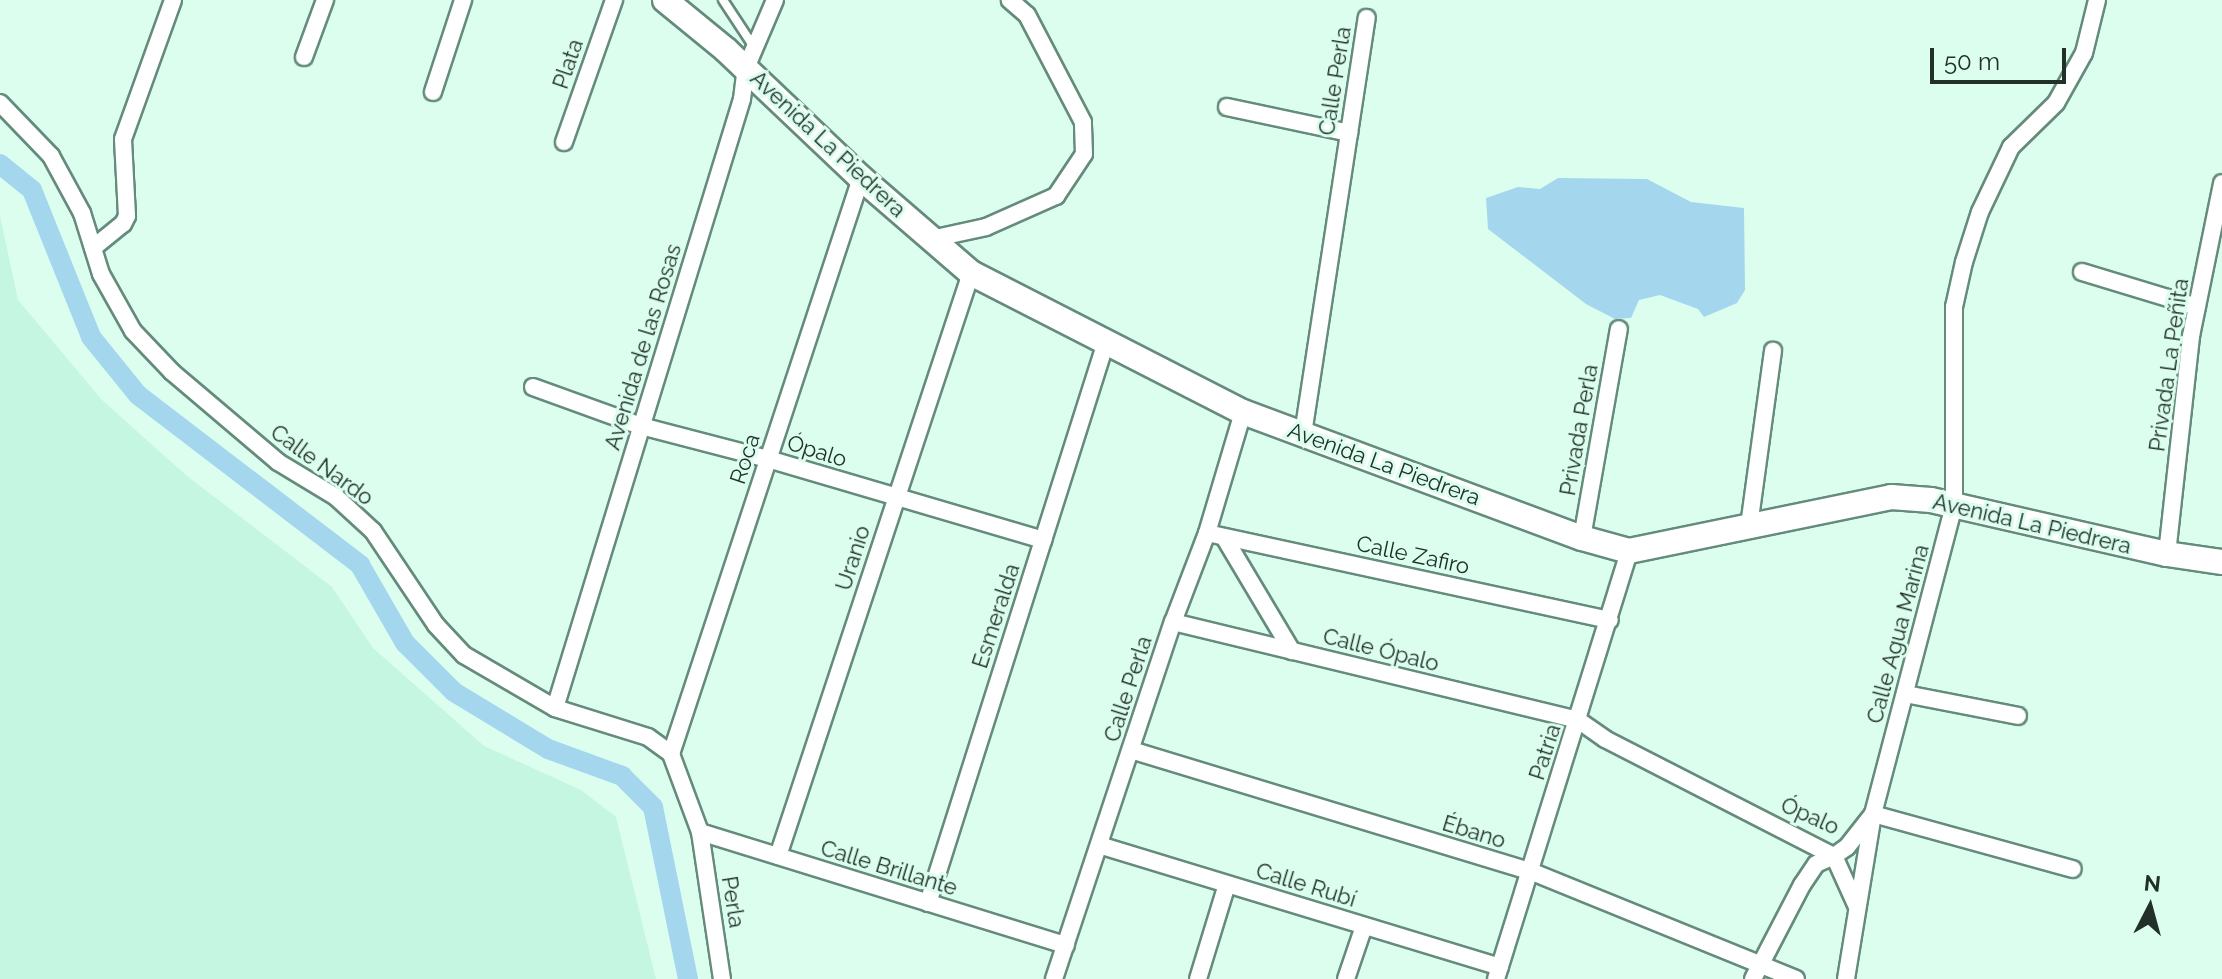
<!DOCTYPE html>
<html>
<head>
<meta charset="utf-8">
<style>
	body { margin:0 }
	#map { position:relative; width:2222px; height:979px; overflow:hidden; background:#dcfeef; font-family:Raleway,sans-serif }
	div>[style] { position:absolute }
	.built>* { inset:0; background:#c4f6e1 }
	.water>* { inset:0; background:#a4d6ee }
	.canal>* { height:20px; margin:-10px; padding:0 10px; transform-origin:10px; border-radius:10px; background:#a4d6ee }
	.roads { filter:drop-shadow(2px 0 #658b7c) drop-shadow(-2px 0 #658b7c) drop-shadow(0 2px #658b7c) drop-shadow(0 -2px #658b7c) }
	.lane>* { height:8px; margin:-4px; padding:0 4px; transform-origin:4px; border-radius:4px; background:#fff }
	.street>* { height:16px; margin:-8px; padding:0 8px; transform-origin:8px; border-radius:8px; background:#fff }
	.secondary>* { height:24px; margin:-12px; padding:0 12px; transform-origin:12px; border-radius:12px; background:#fff }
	span { translate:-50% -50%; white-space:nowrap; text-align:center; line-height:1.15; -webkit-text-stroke:6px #dcfeef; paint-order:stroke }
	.street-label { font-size:22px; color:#21312a }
	.north { position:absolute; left:2110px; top:867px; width:80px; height:80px; -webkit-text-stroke:6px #dcfeef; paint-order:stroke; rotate:6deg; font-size:22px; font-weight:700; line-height:32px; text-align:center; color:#21312a }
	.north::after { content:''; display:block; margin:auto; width:28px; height:36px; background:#21312a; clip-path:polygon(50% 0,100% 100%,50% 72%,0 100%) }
	.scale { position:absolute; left:1930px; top:48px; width:136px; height:36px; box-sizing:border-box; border:4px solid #21312a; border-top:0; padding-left:10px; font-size:24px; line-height:28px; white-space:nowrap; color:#21312a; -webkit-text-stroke:6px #dcfeef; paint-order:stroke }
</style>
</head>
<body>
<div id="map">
	<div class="built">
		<div style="clip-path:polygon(0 216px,18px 300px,102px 400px,187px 476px,332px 587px,373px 648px,484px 746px,581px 790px,616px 817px,656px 979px,0 979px)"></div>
	</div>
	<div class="water">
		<div style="clip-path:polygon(1558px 178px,1647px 179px,1691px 202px,1744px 208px,1745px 290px,1737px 303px,1704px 317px,1698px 309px,1660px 295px,1639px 300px,1631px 318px,1615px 319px,1586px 304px,1488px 229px,1486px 198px,1518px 187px,1540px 189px)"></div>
	</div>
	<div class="canal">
		<div style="left:0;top:164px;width:41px;rotate:39.1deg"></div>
		<div style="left:32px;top:190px;width:158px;rotate:68.1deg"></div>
		<div style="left:91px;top:337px;width:75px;rotate:51deg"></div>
		<div style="left:138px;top:395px;width:280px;rotate:37.4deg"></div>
		<div style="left:360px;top:565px;width:90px;rotate:60deg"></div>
		<div style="left:405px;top:643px;width:69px;rotate:45deg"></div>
		<div style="left:454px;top:692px;width:110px;rotate:31.2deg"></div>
		<div style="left:548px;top:749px;width:79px;rotate:20deg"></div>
		<div style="left:622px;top:776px;width:44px;rotate:45deg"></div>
		<div style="left:653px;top:807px;width:176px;rotate:78.5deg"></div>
	</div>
	<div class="roads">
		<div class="lane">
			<div style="left:723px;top:0;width:56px;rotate:56.6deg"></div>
		</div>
		<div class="street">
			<div style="left:304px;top:57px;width:61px;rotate:-69.8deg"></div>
			<div style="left:433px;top:92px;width:97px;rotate:-71.9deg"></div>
			<div style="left:0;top:103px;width:74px;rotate:46.1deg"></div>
			<div style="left:51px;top:156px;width:65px;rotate:61.5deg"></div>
			<div style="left:82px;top:213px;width:64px;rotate:72.7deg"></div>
			<div style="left:101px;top:274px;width:65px;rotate:60.7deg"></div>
			<div style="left:133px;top:331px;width:57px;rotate:46.4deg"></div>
			<div style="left:172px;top:372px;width:139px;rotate:40.3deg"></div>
			<div style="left:278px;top:462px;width:68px;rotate:31.1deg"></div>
			<div style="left:336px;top:497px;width:50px;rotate:42.6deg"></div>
			<div style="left:373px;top:531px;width:113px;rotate:56.2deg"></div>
			<div style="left:436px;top:625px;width:41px;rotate:47deg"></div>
			<div style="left:464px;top:655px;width:105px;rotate:30.2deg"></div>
			<div style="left:555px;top:708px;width:97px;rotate:17.3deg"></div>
			<div style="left:648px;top:737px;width:29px;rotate:36deg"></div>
			<div style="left:671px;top:754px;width:83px;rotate:69.6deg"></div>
			<div style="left:700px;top:832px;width:149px;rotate:81.5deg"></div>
			<div style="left:1227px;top:107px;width:125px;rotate:12deg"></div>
			<div style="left:564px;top:142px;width:151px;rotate:-70.6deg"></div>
			<div style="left:931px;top:239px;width:56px;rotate:-12.3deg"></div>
			<div style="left:986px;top:227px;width:77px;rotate:-23.9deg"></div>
			<div style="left:1056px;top:196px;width:50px;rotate:-56.3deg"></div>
			<div style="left:1084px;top:154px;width:32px;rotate:-92deg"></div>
			<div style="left:1083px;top:122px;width:121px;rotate:-117.6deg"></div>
			<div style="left:1027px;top:15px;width:23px;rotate:-139deg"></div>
			<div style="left:93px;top:248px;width:38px;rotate:-39deg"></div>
			<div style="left:123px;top:224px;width:9px;rotate:-63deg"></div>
			<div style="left:127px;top:216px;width:77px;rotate:-93deg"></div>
			<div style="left:123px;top:139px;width:148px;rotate:-70.2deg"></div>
			<div style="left:2082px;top:272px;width:120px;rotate:16.9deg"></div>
			<div style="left:533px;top:387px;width:115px;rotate:19.9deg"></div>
			<div style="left:641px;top:426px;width:131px;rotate:14.6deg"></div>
			<div style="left:768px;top:459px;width:287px;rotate:16.4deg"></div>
			<div style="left:1303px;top:434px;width:421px;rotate:-81.3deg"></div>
			<div style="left:1749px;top:526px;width:177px;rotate:-82.2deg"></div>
			<div style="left:1207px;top:533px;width:412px;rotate:12.2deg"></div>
			<div style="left:1224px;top:537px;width:133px;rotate:59.2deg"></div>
			<div style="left:1582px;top:538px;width:212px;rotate:-80deg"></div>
			<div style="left:2167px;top:554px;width:219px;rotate:-83.7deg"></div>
			<div style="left:2191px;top:336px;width:156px;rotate:-78.5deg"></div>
			<div style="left:1173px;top:622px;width:417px;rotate:13.6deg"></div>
			<div style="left:1578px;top:720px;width:33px;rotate:35deg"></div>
			<div style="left:1605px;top:739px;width:257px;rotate:27.1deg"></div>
			<div style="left:1834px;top:856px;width:16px;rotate:-35deg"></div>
			<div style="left:1847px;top:847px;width:42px;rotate:-51.8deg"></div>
			<div style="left:1873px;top:814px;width:207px;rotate:15.4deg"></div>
			<div style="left:1905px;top:694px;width:115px;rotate:11deg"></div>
			<div style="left:555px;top:708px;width:637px;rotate:-72.93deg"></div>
			<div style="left:742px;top:99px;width:31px;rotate:-83deg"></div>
			<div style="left:746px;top:68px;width:74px;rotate:-66.9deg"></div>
			<div style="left:1131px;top:750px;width:417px;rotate:16.9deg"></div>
			<div style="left:1530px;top:871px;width:287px;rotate:22.1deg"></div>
			<div style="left:671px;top:754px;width:607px;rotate:-71.74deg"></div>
			<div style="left:700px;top:832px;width:383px;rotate:17.2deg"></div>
			<div style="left:1099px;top:845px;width:419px;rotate:16.9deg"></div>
			<div style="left:778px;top:856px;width:614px;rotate:-71.68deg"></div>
			<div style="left:928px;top:903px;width:589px;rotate:-72.4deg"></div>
			<div style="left:1054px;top:979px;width:376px;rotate:-71.6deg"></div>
			<div style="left:1173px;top:622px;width:95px;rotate:-69.1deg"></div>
			<div style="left:1207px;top:533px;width:126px;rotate:-73.4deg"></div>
			<div style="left:1198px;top:979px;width:99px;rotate:-73deg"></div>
			<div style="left:1346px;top:979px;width:56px;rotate:-71.2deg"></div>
			<div style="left:1496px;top:979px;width:448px;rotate:-72.7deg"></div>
			<div style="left:1753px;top:979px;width:106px;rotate:-62.5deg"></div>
			<div style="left:1802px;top:885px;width:25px;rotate:-56deg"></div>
			<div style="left:1816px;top:864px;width:20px;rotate:-24deg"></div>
			<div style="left:1834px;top:856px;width:56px;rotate:65.7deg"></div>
			<div style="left:1846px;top:979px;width:167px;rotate:-80.7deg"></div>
			<div style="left:1873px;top:814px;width:319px;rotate:-75.3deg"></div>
			<div style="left:1954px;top:505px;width:198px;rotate:-90deg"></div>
			<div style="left:1954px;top:307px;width:46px;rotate:-77.5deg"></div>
			<div style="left:1964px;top:262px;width:52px;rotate:-72.3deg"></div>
			<div style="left:1980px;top:212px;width:72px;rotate:-64.5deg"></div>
			<div style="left:2011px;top:147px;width:63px;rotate:-44.4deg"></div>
			<div style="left:2056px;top:103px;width:57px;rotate:-60.8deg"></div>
			<div style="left:2084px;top:53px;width:55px;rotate:-76.2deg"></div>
		</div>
		<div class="secondary">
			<div style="left:665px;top:0;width:79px;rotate:39.3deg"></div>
			<div style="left:726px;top:50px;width:186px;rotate:43.5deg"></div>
			<div style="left:861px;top:178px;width:145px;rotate:40.8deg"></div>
			<div style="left:971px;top:273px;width:305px;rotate:27.1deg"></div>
			<div style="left:1243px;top:412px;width:362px;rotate:20.4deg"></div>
			<div style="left:1582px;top:538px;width:49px;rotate:15.5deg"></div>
			<div style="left:1629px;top:551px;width:268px;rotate:-11.6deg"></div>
			<div style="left:1891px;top:497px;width:40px;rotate:4.3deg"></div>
			<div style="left:1931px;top:500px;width:242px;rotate:12.9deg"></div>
			<div style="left:2167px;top:554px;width:56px;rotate:8.3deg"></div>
		</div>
	</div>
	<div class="street-label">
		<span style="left:568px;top:64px;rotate:-71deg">Plata</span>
		<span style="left:1335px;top:81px;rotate:-81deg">Calle Perla</span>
		<span style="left:828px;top:144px;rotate:43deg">Avenida La Piedrera</span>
		<span style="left:643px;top:347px;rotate:-73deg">Avenida de las Rosas</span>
		<span style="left:2169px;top:365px;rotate:-82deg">Privada La Peñita</span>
		<span style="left:1579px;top:430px;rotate:-80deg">Privada Perla</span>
		<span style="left:817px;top:451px;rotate:17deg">Ópalo</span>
		<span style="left:745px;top:459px;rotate:-72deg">Roca</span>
		<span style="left:1384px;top:464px;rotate:20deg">Avenida La Piedrera</span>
		<span style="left:322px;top:465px;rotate:36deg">Calle Nardo</span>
		<span style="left:2032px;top:524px;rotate:13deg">Avenida La Piedrera</span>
		<span style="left:1413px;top:555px;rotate:12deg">Calle Zafiro</span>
		<span style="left:853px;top:558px;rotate:-72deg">Uranio</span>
		<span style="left:996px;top:616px;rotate:-72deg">Esmeralda</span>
		<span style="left:1898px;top:634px;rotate:-75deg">Calle Agua Marina</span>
		<span style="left:1381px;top:650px;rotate:14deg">Calle Ópalo</span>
		<span style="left:1128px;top:689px;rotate:-72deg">Calle Perla</span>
		<span style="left:1545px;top:752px;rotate:-72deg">Patria</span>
		<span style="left:1810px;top:816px;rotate:24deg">Ópalo</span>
		<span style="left:1474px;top:832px;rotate:17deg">Ébano</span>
		<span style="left:889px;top:868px;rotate:17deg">Calle Brillante</span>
		<span style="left:1306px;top:885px;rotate:17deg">Calle Rubí</span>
		<span style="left:733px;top:902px;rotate:81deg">Perla</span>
	</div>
	<div class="north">N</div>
	<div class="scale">50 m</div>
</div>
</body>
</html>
